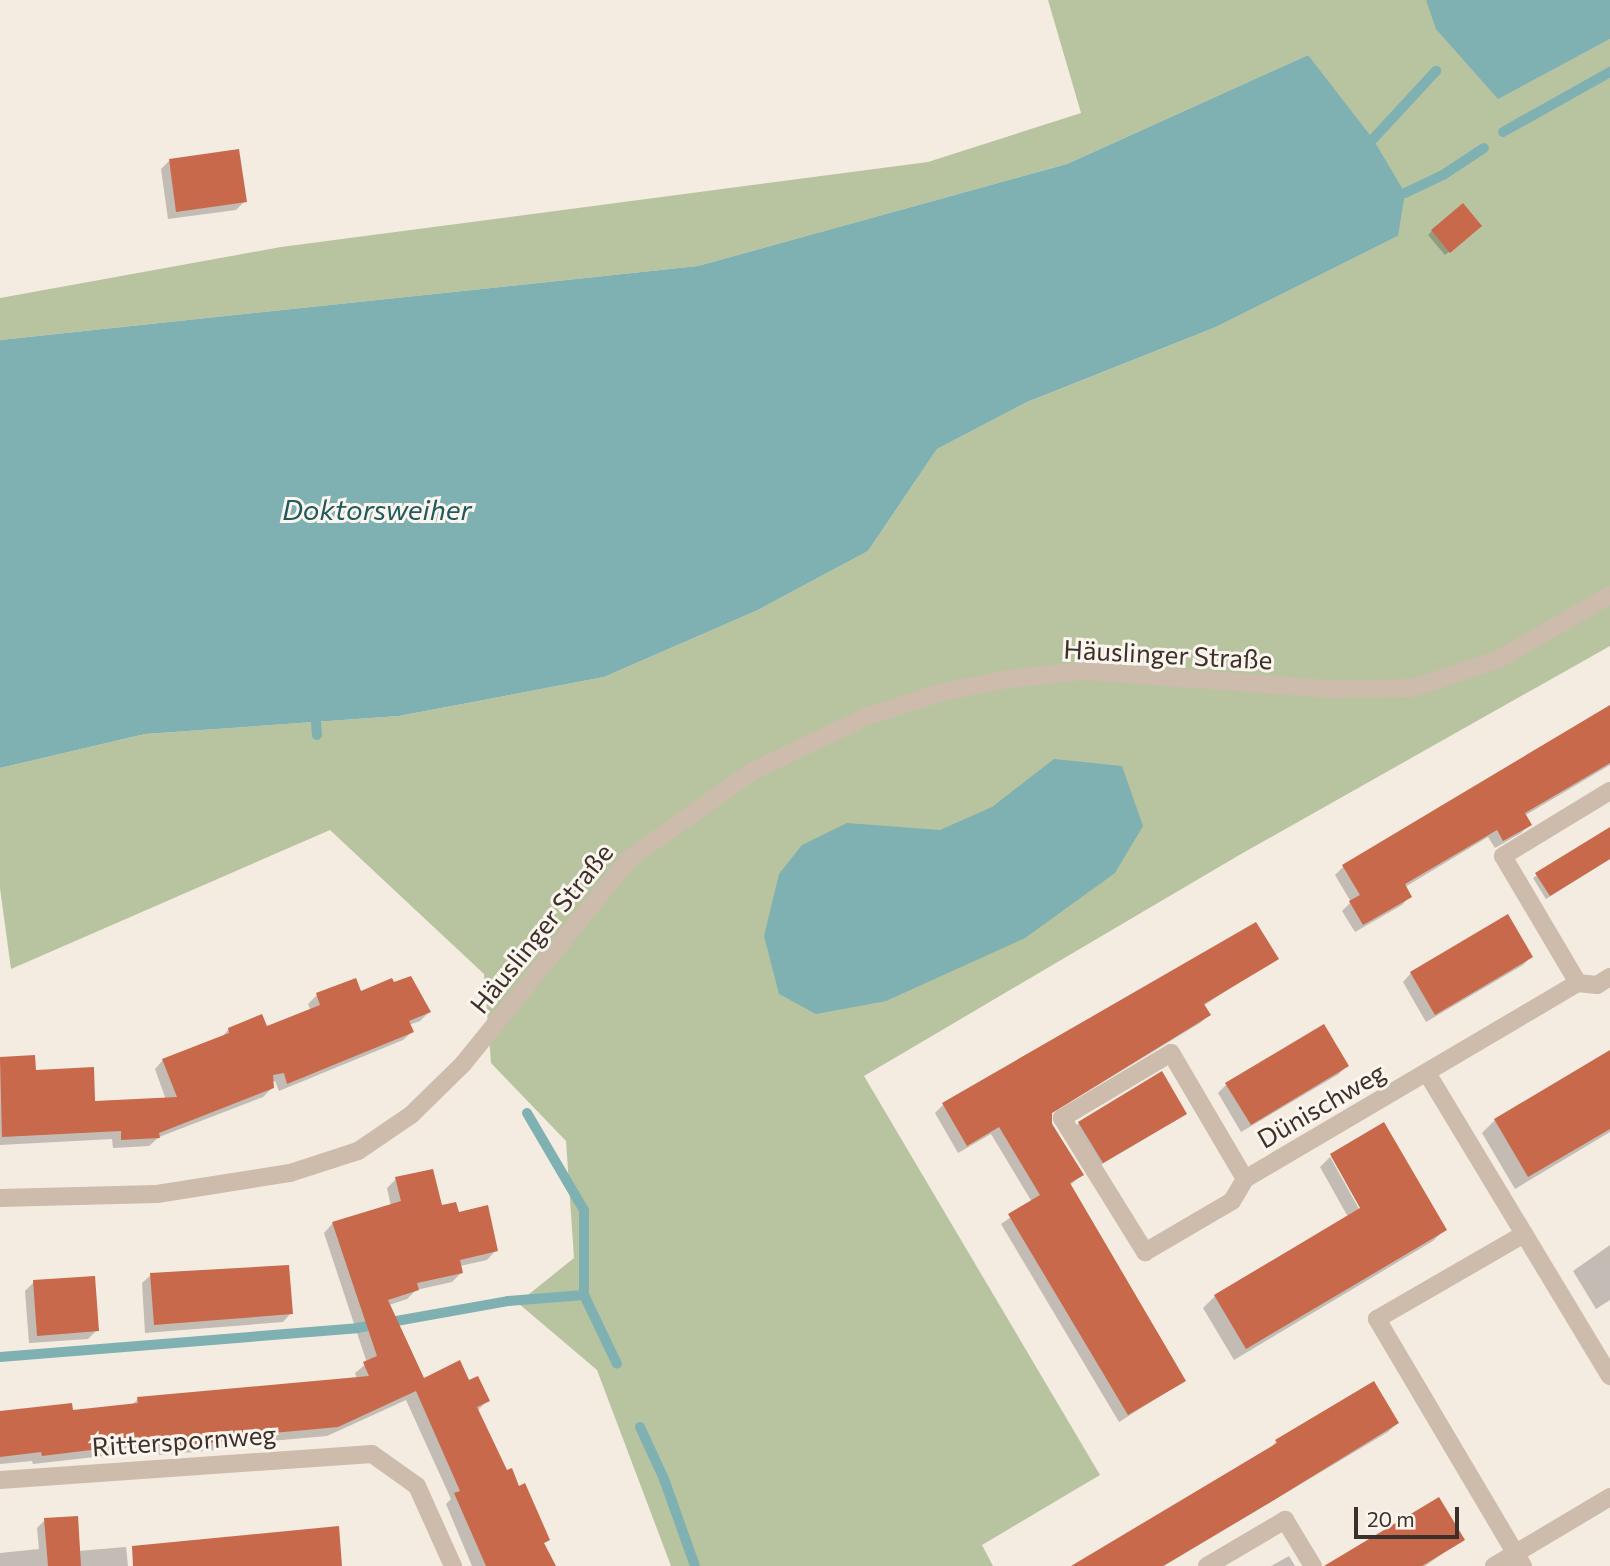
<!DOCTYPE html>
<html>
<head>
<meta charset="utf-8">
<style>
	body { margin:0 }
	#map { position:relative; width:1610px; height:1566px; overflow:hidden; background:#f4ebe1; font-family:Commissioner,sans-serif }
	div>[style] { position:absolute }
	.green>* { inset:0; background:#b8c4a0 }
	.water>* { inset:0; background:#7fb0b2 }
	.shadow>* { inset:0; background:#0003 }
	.stream>* { height:10px; margin:-5px; padding:0 5px; transform-origin:5px; border-radius:5px; background:#7fb0b2 }
	.building>* { inset:0; background:#c8694b }
	.street>* { height:18px; margin:-9px; padding:0 9px; transform-origin:9px; border-radius:9px; background:#cdbbac }
	span { translate:-50% -50%; white-space:nowrap; text-align:center; line-height:1.15; -webkit-text-stroke:6px #fbf5ee; paint-order:stroke }
	.street-label { font-size:26px; color:#3b302b }
	.water-label { font-size:28px; color:#1f5a5e; font-style:italic }
	.scale { position:absolute; left:1354px; top:1507px; width:105px; height:32px; box-sizing:border-box; border:4px solid #3b302b; border-top:0; padding-left:9px; font-size:21px; line-height:24px; white-space:nowrap; color:#3b302b; -webkit-text-stroke:5px #fbf5ee; paint-order:stroke }
</style>
</head>
<body>
<div id="map">
	<div class="green">
		<div style="clip-path:polygon(1048px 0,1426px 0,1498px 98px,1610px 39px,1610px 646px,1241px 854px,864px 1076px,1100px 1475px,982px 1545px,993px 1566px,671px 1566px,597px 1370px,518px 1303px,574px 1258px,566px 1141px,491px 1063px,484px 974px,330px 830px,11px 969px,0 888px,0 768px,145px 734px,399px 716px,604px 677px,758px 610px,868px 551px,937px 449px,1027px 402px,1216px 327px,1398px 236px,1308px 55px,1067px 164px,698px 266px,0 340px,0 298px,281px 247px,928px 162px,1081px 113px)"></div>
	</div>
	<div class="water">
		<div style="clip-path:polygon(1426px 0,1610px 0,1610px 39px,1498px 99px,1436px 29px)"></div>
		<div style="clip-path:polygon(1308px 55px,1373px 139px,1405px 193px,1398px 236px,1216px 327px,1027px 402px,937px 449px,868px 551px,758px 610px,604px 677px,399px 716px,145px 734px,0 768px,0 340px,698px 266px,1067px 164px)"></div>
		<div style="clip-path:polygon(1054px 759px,1122px 766px,1143px 826px,1115px 873px,1025px 938px,886px 1001px,816px 1014px,779px 994px,764px 936px,779px 874px,802px 845px,847px 823px,940px 830px,992px 807px)"></div>
	</div>
	<div class="shadow">
		<div style="clip-path:polygon(169px 161px,245px 201px,236px 210px,168px 219px,161px 169px)"></div>
		<div style="clip-path:polygon(1476px 230px,1445px 255px,1428px 235px,1432px 231px)"></div>
		<div style="clip-path:polygon(1610px 708px,1610px 765px,1524px 816px,1530px 825px,1521px 833px,1495px 848px,1488px 837px,1405px 887px,1410px 896px,1402px 905px,1355px 932px,1342px 911px,1351px 902px,1335px 875px,1343px 867px)"></div>
		<div style="clip-path:polygon(1610px 829px,1610px 859px,1546px 899px,1533px 878px)"></div>
		<div style="clip-path:polygon(1531px 957px,1523px 965px,1426px 1022px,1403px 982px,1411px 973px)"></div>
		<div style="clip-path:polygon(1276px 958px,1203px 1006px,1209px 1015px,1200px 1023px,1052px 1113px,1049px 1118px,1082px 1175px,1069px 1186px,1184px 1381px,1119px 1422px,1001px 1224px,1032px 1202px,991px 1134px,958px 1153px,935px 1113px,943px 1105px)"></div>
		<div style="clip-path:polygon(360px 993px,429px 1012px,420px 1021px,409px 1025px,412px 1032px,403px 1040px,279px 1091px,275px 1081px,272px 1082px,272px 1088px,263px 1097px,159px 1137px,149px 1146px,113px 1148px,112px 1139px,0 1145px,0 1058px,34px 1057px,34px 1072px,94px 1103px,166px 1100px,155px 1069px,163px 1060px,220px 1039px,229px 1029px,266px 1028px,311px 1011px,308px 1004px,317px 995px)"></div>
		<div style="clip-path:polygon(1610px 1052px,1610px 1132px,1515px 1189px,1482px 1133px,1495px 1120px)"></div>
		<div style="clip-path:polygon(1347px 1065px,1339px 1074px,1241px 1132px,1218px 1093px,1227px 1084px)"></div>
		<div style="clip-path:polygon(1181px 1117px,1099px 1166px,1075px 1127px,1079px 1123px)"></div>
		<div style="clip-path:polygon(1384px 1124px,1445px 1229px,1433px 1241px,1234px 1360px,1203px 1308px,1215px 1296px,1348px 1217px,1320px 1167px,1330px 1157px,1363px 1216px,1366px 1214px,1331px 1157px)"></div>
		<div style="clip-path:polygon(396px 1179px,440px 1207px,457px 1214px,496px 1250px,487px 1260px,460px 1266px,462px 1272px,452px 1282px,416px 1290px,407px 1299px,389px 1305px,423px 1381px,468px 1382px,488px 1400px,477px 1411px,506px 1473px,548px 1540px,543px 1544px,554px 1566px,472px 1566px,446px 1504px,451px 1499px,406px 1400px,327px 1436px,225px 1445px,220px 1450px,156px 1455px,156px 1450px,33px 1464px,32px 1461px,0 1464px,0 1412px,72px 1412px,131px 1406px,138px 1399px,357px 1379px,355px 1373px,367px 1363px,324px 1233px,333px 1223px,391px 1206px,387px 1188px)"></div>
		<div style="clip-path:polygon(1610px 1245px,1610px 1300px,1596px 1309px,1573px 1271px)"></div>
		<div style="clip-path:polygon(151px 1275px,291px 1313px,283px 1322px,145px 1333px,142px 1283px)"></div>
		<div style="clip-path:polygon(34px 1282px,97px 1330px,88px 1339px,29px 1343px,25px 1291px)"></div>
		<div style="clip-path:polygon(1397px 1423px,1388px 1432px,1164px 1566px,1075px 1566px,1267px 1451px,1276px 1442px)"></div>
		<div style="clip-path:polygon(45px 1520px,78px 1551px,126px 1547px,128px 1566px,0 1566px,0 1553px,39px 1549px,37px 1528px)"></div>
		<div style="clip-path:polygon(1463px 1539px,1425px 1566px,1344px 1566px)"></div>
		<div style="clip-path:polygon(1289px 1556px,1295px 1566px,1271px 1566px)"></div>
	</div>
	<div class="stream">
		<div style="left:1503px;top:132px;width:123px;rotate:-29.3deg"></div>
		<div style="left:1373px;top:139px;width:93px;rotate:-47.2deg"></div>
		<div style="left:1405px;top:193px;width:42px;rotate:-25.3deg"></div>
		<div style="left:1443px;top:175px;width:49px;rotate:-33.4deg"></div>
		<div style="left:316px;top:722px;width:13px;rotate:86deg"></div>
		<div style="left:527px;top:1113px;width:113px;rotate:59.6deg"></div>
		<div style="left:584px;top:1210px;width:85px;rotate:90deg"></div>
		<div style="left:584px;top:1295px;width:76px;rotate:64.4deg"></div>
		<div style="left:0;top:1357px;width:358px;rotate:-4.6deg"></div>
		<div style="left:357px;top:1328px;width:153px;rotate:-10.1deg"></div>
		<div style="left:508px;top:1301px;width:76px;rotate:-4.5deg"></div>
		<div style="left:640px;top:1427px;width:57px;rotate:65.2deg"></div>
		<div style="left:664px;top:1479px;width:92px;rotate:70.4deg"></div>
	</div>
	<div class="building">
		<div style="clip-path:polygon(239px 149px,247px 202px,176px 212px,169px 159px)"></div>
		<div style="clip-path:polygon(1463px 203px,1482px 226px,1450px 253px,1431px 230px)"></div>
		<div style="clip-path:polygon(1610px 705px,1610px 763px,1525px 813px,1532px 825px,1503px 841px,1497px 830px,1405px 884px,1412px 897px,1363px 925px,1349px 901px,1360px 895px,1342px 865px)"></div>
		<div style="clip-path:polygon(1610px 827px,1610px 859px,1550px 896px,1535px 873px)"></div>
		<div style="clip-path:polygon(1508px 914px,1533px 957px,1435px 1015px,1410px 972px)"></div>
		<div style="clip-path:polygon(1256px 922px,1279px 959px,1204px 1004px,1211px 1015px,1052px 1113px,1052px 1124px,1084px 1175px,1070px 1183px,1186px 1381px,1128px 1415px,1008px 1214px,1040px 1195px,999px 1127px,967px 1146px,942px 1103px)"></div>
		<div style="clip-path:polygon(411px 976px,431px 1012px,409px 1021px,414px 1032px,287px 1084px,284px 1073px,273px 1075px,274px 1088px,159px 1133px,160px 1138px,121px 1140px,121px 1131px,2px 1137px,0 1057px,35px 1055px,36px 1070px,94px 1067px,95px 1101px,177px 1097px,162px 1059px,229px 1033px,228px 1028px,262px 1014px,267px 1026px,320px 1005px,316px 993px,356px 978px,361px 991px,392px 978px,394px 982px)"></div>
		<div style="clip-path:polygon(1324px 1024px,1349px 1066px,1251px 1125px,1225px 1083px)"></div>
		<div style="clip-path:polygon(1610px 1050px,1610px 1129px,1528px 1177px,1494px 1119px)"></div>
		<div style="clip-path:polygon(1162px 1071px,1187px 1114px,1103px 1163px,1078px 1122px)"></div>
		<div style="clip-path:polygon(1384px 1122px,1447px 1230px,1246px 1349px,1214px 1295px,1360px 1208px,1330px 1154px)"></div>
		<div style="clip-path:polygon(433px 1169px,442px 1205px,456px 1202px,459px 1212px,488px 1205px,498px 1251px,460px 1260px,463px 1273px,417px 1283px,419px 1290px,388px 1300px,424px 1378px,460px 1360px,469px 1380px,478px 1376px,490px 1401px,477px 1407px,507px 1470px,512px 1468px,519px 1486px,525px 1483px,550px 1540px,544px 1543px,556px 1566px,486px 1566px,454px 1493px,460px 1491px,416px 1391px,338px 1427px,231px 1437px,231px 1441px,165px 1446px,165px 1441px,42px 1456px,41px 1452px,0 1457px,0 1411px,72px 1403px,73px 1410px,138px 1403px,137px 1397px,369px 1376px,363px 1362px,377px 1356px,332px 1222px,401px 1201px,395px 1177px)"></div>
		<div style="clip-path:polygon(289px 1265px,293px 1314px,154px 1325px,150px 1273px)"></div>
		<div style="clip-path:polygon(95px 1276px,99px 1331px,37px 1336px,33px 1280px)"></div>
		<div style="clip-path:polygon(1374px 1381px,1399px 1423px,1269px 1503px,1163px 1566px,1071px 1566px,1277px 1443px,1275px 1440px)"></div>
		<div style="clip-path:polygon(1439px 1497px,1465px 1540px,1422px 1566px,1324px 1566px)"></div>
		<div style="clip-path:polygon(78px 1516px,81px 1566px,48px 1566px,44px 1518px)"></div>
		<div style="clip-path:polygon(339px 1526px,342px 1566px,133px 1566px,132px 1546px)"></div>
	</div>
	<div class="street">
		<div style="left:1578px;top:983px;width:147px;rotate:-120.6deg"></div>
		<div style="left:1503px;top:856px;width:125px;rotate:-31.3deg"></div>
		<div style="left:1427px;top:1073px;width:354px;rotate:58.9deg"></div>
		<div style="left:1245px;top:1179px;width:146px;rotate:-120.4deg"></div>
		<div style="left:1171px;top:1053px;width:127px;rotate:149.2deg"></div>
		<div style="left:1062px;top:1118px;width:158px;rotate:58.2deg"></div>
		<div style="left:1145px;top:1252px;width:101px;rotate:-30.4deg"></div>
		<div style="left:1232px;top:1201px;width:26px;rotate:-59deg"></div>
		<div style="left:1245px;top:1179px;width:386px;rotate:-30.5deg"></div>
		<div style="left:1578px;top:983px;width:19px;rotate:6deg"></div>
		<div style="left:1597px;top:985px;width:15px;rotate:-32deg"></div>
		<div style="left:0;top:1198px;width:157px;rotate:-1.5deg"></div>
		<div style="left:157px;top:1194px;width:135px;rotate:-9deg"></div>
		<div style="left:290px;top:1173px;width:71px;rotate:-17.9deg"></div>
		<div style="left:358px;top:1151px;width:64px;rotate:-34.2deg"></div>
		<div style="left:411px;top:1115px;width:73px;rotate:-44.4deg"></div>
		<div style="left:463px;top:1064px;width:264px;rotate:-51deg"></div>
		<div style="left:629px;top:859px;width:152px;rotate:-35.4deg"></div>
		<div style="left:753px;top:771px;width:124px;rotate:-25.7deg"></div>
		<div style="left:865px;top:717px;width:78px;rotate:-18deg"></div>
		<div style="left:939px;top:693px;width:70px;rotate:-11.5deg"></div>
		<div style="left:1008px;top:679px;width:76px;rotate:-6deg"></div>
		<div style="left:1084px;top:671px;width:246px;rotate:4.2deg"></div>
		<div style="left:1329px;top:689px;width:84px;rotate:-0.7deg"></div>
		<div style="left:1413px;top:688px;width:91px;rotate:-18.6deg"></div>
		<div style="left:1499px;top:659px;width:128px;rotate:-30deg"></div>
		<div style="left:0;top:1480px;width:373px;rotate:-4deg"></div>
		<div style="left:372px;top:1454px;width:55px;rotate:35.4deg"></div>
		<div style="left:417px;top:1486px;width:88px;rotate:65.8deg"></div>
		<div style="left:1207px;top:1566px;width:91px;rotate:-30.5deg"></div>
		<div style="left:1285px;top:1520px;width:54px;rotate:58.7deg"></div>
		<div style="left:1494px;top:1566px;width:135px;rotate:-30.7deg"></div>
		<div style="left:1523px;top:1566px;width:287px;rotate:-120.6deg"></div>
		<div style="left:1377px;top:1319px;width:170px;rotate:-30deg"></div>
	</div>
	<div class="street-label">
		<span style="left:1168px;top:654px;rotate:3deg">Häuslinger Straße</span>
		<span style="left:541px;top:928px;rotate:-51deg">Häuslinger Straße</span>
		<span style="left:1321px;top:1105px;rotate:-30deg">Dünischweg</span>
		<span style="left:184px;top:1440px;rotate:-4deg">Ritterspornweg</span>
	</div>
	<div class="water-label">
		<span style="left:377px;top:509px">Doktorsweiher</span>
	</div>
	<div class="scale">20 m</div>
</div>
</body>
</html>
